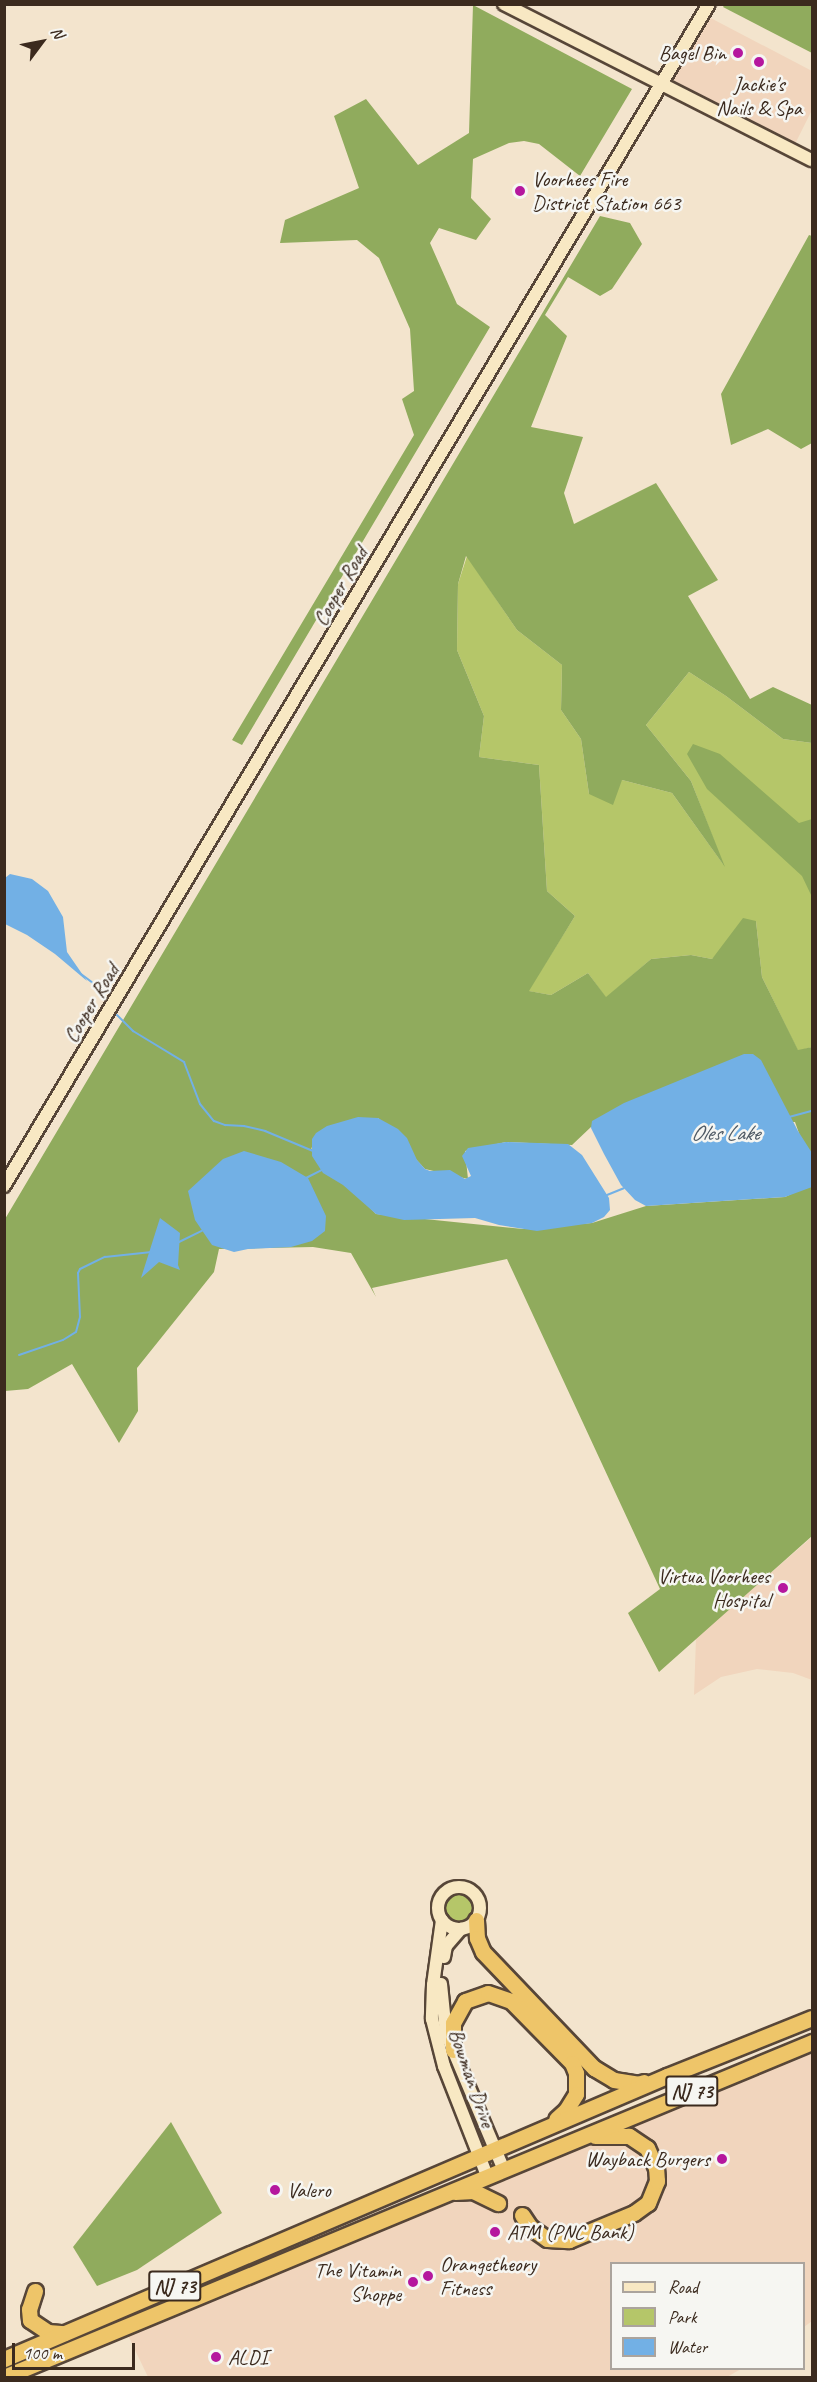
<!DOCTYPE html>
<html>
<head>
<meta charset="utf-8">
<style>
	body { margin:0 }
	#map { position:relative; width:817px; height:2382px; overflow:hidden; background:#f3e4cd; font-family:Caveat,sans-serif }
	div>[style] { position:absolute }
	.built>* { inset:0; background:#f1d5bd }
	.green>* { inset:0; background:#b5c669 }
	.round { border-radius:50% }
	.forest>* { inset:0; background:#90ab5d }
	.water>* { inset:0; background:#72b0e5 }
	.stream>* { height:2px; margin:-1px; padding:0 1px; transform-origin:1px; border-radius:1px; background:#72b0e5 }
	.roads { filter:drop-shadow(2px 0 #574638) drop-shadow(-2px 0 #574638) drop-shadow(0 2px #574638) drop-shadow(0 -2px #574638) }
	.secondary>* { height:12px; margin:-6px; padding:0 6px; transform-origin:6px; border-radius:6px; background:#f8e8c3 }
	.secondary>.ring { margin:-6px; padding:0; box-sizing:content-box; background:none; border:12px solid #f8e8c3; border-radius:50% }
	.highway>* { height:15px; margin:-7.5px; padding:0 7.5px; transform-origin:7.5px; border-radius:7.5px; background:#eec569 }
	.dots>* { width:16px; height:16px; translate:-50% -50%; box-sizing:border-box; border:3px solid #f6f6f2; border-radius:50% }
	span { translate:-50% -50%; white-space:nowrap; text-align:center; line-height:1.15; -webkit-text-stroke:5px #f6f6f2; paint-order:stroke }
	.shield-label span { padding:2px 4px; background:#f6f6f2; border:2px solid; border-radius:4px; -webkit-text-stroke-width:0 }
	.shield-label { font-size:20px; color:#3b2a1e; font-weight:700 }
	.poi-label { font-size:21px; color:#3b2a1e }
	.right { translate:-100% -50%; text-align:right }
	.left { translate:0 -50%; text-align:left }
	.street-label { font-size:21px; color:#3b2a1e }
	.water-label { font-size:22px; color:#4e5964; font-style:italic }
	.frame { position:absolute; inset:0; border:6px solid #3b2a1e; pointer-events:none }
	.legend { position:absolute; left:610px; top:2262px; width:195px; height:108px; box-sizing:border-box; background:#f6f6f2; border:2px solid #aba49d; margin:0; padding:8px 10px; list-style:none; font-size:18px; color:#3b2a1e }
	.legend li { display:flex; align-items:center; gap:12px; height:30px }
	.legend b { width:30px; border:2px solid #aba49d }
	.north { position:absolute; left:12px; top:12px; width:60px; height:60px; -webkit-text-stroke:4px #f6f6f2; paint-order:stroke; rotate:58deg; font-size:16px; font-weight:700; line-height:24px; text-align:center; color:#3b2a1e }
	.north::after { content:''; display:block; margin:auto; width:21px; height:27px; background:#3b2a1e; clip-path:polygon(50% 0,100% 100%,50% 72%,0 100%) }
	.scale { position:absolute; left:12px; top:2343px; width:123px; height:27px; box-sizing:border-box; border:3px solid #3b2a1e; border-top:0; padding-left:8px; font-size:18px; line-height:21px; white-space:nowrap; color:#3b2a1e; -webkit-text-stroke:4px #f6f6f2; paint-order:stroke }
</style>
</head>
<body>
<div id="map">
	<div class="built">
		<div style="clip-path:polygon(703px 14px,812px 71px,812px 110px,792px 150px,661px 84px)"></div>
		<div style="clip-path:polygon(812px 1537px,812px 1680px,793px 1673px,757px 1669px,721px 1677px,694px 1695px,696px 1638px)"></div>
		<div style="clip-path:polygon(812px 2042px,812px 2321px,804px 2327px,804px 2264px,612px 2264px,612px 2368px,741px 2369px,727px 2377px,148px 2377px,124px 2327px)"></div>
	</div>
	<div class="green">
		<div style="clip-path:polygon(467px 556px,517px 630px,562px 665px,561px 710px,581px 739px,589px 794px,622px 780px,672px 793px,723px 864px,691px 781px,646px 725px,689px 672px,726px 696px,783px 739px,812px 743px,812px 1047px,798px 1051px,762px 977px,756px 921px,712px 959px,691px 955px,651px 959px,606px 998px,588px 973px,551px 995px,528px 991px,575px 916px,547px 891px,539px 765px,479px 757px,484px 716px,457px 650px,458px 584px)"></div>
		<div class="round" style="left:438px;top:1887px;width:42px;height:42px"></div>
	</div>
	<div class="forest">
		<div style="clip-path:polygon(725px 4px,812px 5px,812px 53px,723px 7px)"></div>
		<div style="clip-path:polygon(473px 5px,632px 89px,580px 176px,539px 144px,524px 141px,509px 143px,473px 159px,471px 198px,491px 219px,476px 240px,439px 228px,430px 243px,457px 304px,490px 327px,242px 745px,232px 740px,414px 435px,402px 399px,414px 391px,410px 329px,379px 258px,357px 240px,280px 243px,285px 220px,359px 188px,334px 116px,366px 99px,418px 165px,469px 133px)"></div>
		<div style="clip-path:polygon(600px 216px,630px 223px,642px 244px,612px 289px,600px 296px,568px 277px,545px 315px,567px 336px,531px 427px,583px 437px,564px 493px,574px 524px,656px 483px,718px 580px,688px 596px,750px 699px,773px 687px,812px 705px,812px 743px,783px 739px,726px 696px,689px 672px,646px 725px,691px 781px,725px 867px,672px 793px,622px 780px,613px 805px,589px 794px,581px 739px,561px 710px,562px 665px,517px 630px,466px 556px,458px 584px,457px 650px,484px 716px,479px 757px,539px 765px,547px 891px,575px 916px,529px 991px,551px 995px,588px 973px,606px 997px,651px 959px,691px 955px,712px 959px,743px 918px,756px 921px,762px 977px,798px 1050px,812px 1047px,812px 1170px,795px 1122px,591px 1127px,572px 1145px,506px 1142px,465px 1151px,468px 1179px,425px 1169px,378px 1118px,311px 1148px,376px 1214px,523px 1229px,592px 1223px,646px 1206px,785px 1197px,812px 1184px,812px 1536px,659px 1672px,628px 1613px,660px 1589px,507px 1259px,372px 1288px,376px 1297px,351px 1253px,313px 1247px,219px 1249px,214px 1272px,137px 1368px,138px 1411px,119px 1443px,72px 1364px,28px 1389px,5px 1391px,5px 1219px)"></div>
		<div style="clip-path:polygon(809px 235px,812px 236px,812px 443px,801px 449px,768px 429px,731px 445px,721px 394px)"></div>
		<div style="clip-path:polygon(693px 744px,720px 754px,799px 823px,812px 819px,812px 897px,802px 876px,707px 789px,687px 754px)"></div>
		<div style="clip-path:polygon(171px 2122px,222px 2213px,137px 2270px,97px 2286px,73px 2247px)"></div>
	</div>
	<div class="water">
		<div style="clip-path:polygon(10px 874px,32px 879px,48px 891px,63px 917px,67px 952px,87px 981px,55px 954px,27px 935px,5px 924px,5px 878px)"></div>
		<div style="clip-path:polygon(744px 1054px,753px 1054px,761px 1060px,798px 1131px,812px 1153px,812px 1187px,785px 1197px,646px 1206px,635px 1200px,621px 1185px,604px 1154px,591px 1128px,592px 1121px,624px 1103px)"></div>
		<div style="clip-path:polygon(358px 1117px,378px 1118px,398px 1129px,407px 1138px,417px 1160px,425px 1169px,430px 1171px,450px 1170px,465px 1179px,471px 1176px,462px 1156px,468px 1148px,506px 1142px,568px 1144px,582px 1155px,609px 1198px,610px 1210px,604px 1217px,592px 1223px,537px 1231px,499px 1225px,475px 1218px,404px 1220px,376px 1214px,343px 1185px,323px 1173px,312px 1156px,312px 1139px,316px 1133px,327px 1126px)"></div>
		<div style="clip-path:polygon(244px 1151px,281px 1162px,308px 1178px,326px 1216px,325px 1231px,312px 1241px,291px 1247px,248px 1249px,234px 1252px,212px 1245px,195px 1220px,188px 1191px,223px 1159px)"></div>
		<div style="clip-path:polygon(160px 1218px,180px 1233px,178px 1265px,180px 1270px,159px 1262px,141px 1278px)"></div>
	</div>
	<div class="stream">
		<div style="left:81px;top:974px;width:21px;rotate:37deg"></div>
		<div style="left:117px;top:1015px;width:23px;rotate:45deg"></div>
		<div style="left:133px;top:1031px;width:60px;rotate:31.3deg"></div>
		<div style="left:184px;top:1062px;width:45px;rotate:69.1deg"></div>
		<div style="left:200px;top:1104px;width:22px;rotate:51deg"></div>
		<div style="left:214px;top:1121px;width:12px;rotate:20deg"></div>
		<div style="left:225px;top:1125px;width:19px;rotate:3deg"></div>
		<div style="left:244px;top:1126px;width:22px;rotate:13deg"></div>
		<div style="left:265px;top:1131px;width:52px;rotate:22.6deg"></div>
		<div style="left:789px;top:1117px;width:24px;rotate:-15deg"></div>
		<div style="left:306px;top:1178px;width:18px;rotate:-27deg"></div>
		<div style="left:607px;top:1195px;width:18px;rotate:-22deg"></div>
		<div style="left:177px;top:1243px;width:28px;rotate:-26deg"></div>
		<div style="left:19px;top:1355px;width:46px;rotate:-18.8deg"></div>
		<div style="left:63px;top:1340px;width:15px;rotate:-32deg"></div>
		<div style="left:76px;top:1332px;width:16px;rotate:-75deg"></div>
		<div style="left:80px;top:1317px;width:44px;rotate:-92.6deg"></div>
		<div style="left:78px;top:1273px;width:4px;rotate:-63deg"></div>
		<div style="left:80px;top:1269px;width:28px;rotate:-26deg"></div>
		<div style="left:105px;top:1257px;width:47px;rotate:-6.1deg"></div>
	</div>
	<div class="roads">
		<div class="secondary">
			<div style="left:504px;top:4px;width:345px;rotate:26.9deg"></div>
			<div style="left:4px;top:1186px;width:1376px;rotate:-59.19deg"></div>
			<div class="ring" style="left:438px;top:1887px;width:30px;height:30px"></div>
			<div style="left:442px;top:1920px;width:66px;rotate:97.9deg"></div>
			<div style="left:433px;top:1985px;width:34px;rotate:92deg"></div>
			<div style="left:432px;top:2019px;width:49px;rotate:75.7deg"></div>
			<div style="left:444px;top:2066px;width:118px;rotate:68.6deg"></div>
			<div style="left:444px;top:1957px;width:11px;rotate:-80deg"></div>
			<div style="left:446px;top:1946px;width:23px;rotate:-49deg"></div>
			<div style="left:441px;top:1984px;width:49px;rotate:84.2deg"></div>
			<div style="left:446px;top:2033px;width:147px;rotate:67.1deg"></div>
		</div>
		<div class="highway">
			<div style="left:476px;top:1920px;width:18px;rotate:87deg"></div>
			<div style="left:477px;top:1938px;width:15px;rotate:67deg"></div>
			<div style="left:483px;top:1952px;width:161px;rotate:46.3deg"></div>
			<div style="left:594px;top:2068px;width:23px;rotate:31deg"></div>
			<div style="left:614px;top:2080px;width:24px;rotate:9deg"></div>
			<div style="left:638px;top:2084px;width:6px;rotate:-18deg"></div>
			<div style="left:453px;top:2050px;width:27px;rotate:-90deg"></div>
			<div style="left:453px;top:2023px;width:25px;rotate:-61deg"></div>
			<div style="left:465px;top:2001px;width:24px;rotate:-19deg"></div>
			<div style="left:488px;top:1993px;width:24px;rotate:19deg"></div>
			<div style="left:511px;top:2001px;width:87px;rotate:45.5deg"></div>
			<div style="left:572px;top:2063px;width:11px;rotate:68deg"></div>
			<div style="left:576px;top:2073px;width:21px;rotate:90deg"></div>
			<div style="left:576px;top:2094px;width:19px;rotate:122deg"></div>
			<div style="left:566px;top:2110px;width:13px;rotate:138deg"></div>
			<div style="left:455px;top:2192px;width:18px;rotate:-3deg"></div>
			<div style="left:473px;top:2191px;width:28px;rotate:26deg"></div>
			<div style="left:522px;top:2215px;width:14px;rotate:56deg"></div>
			<div style="left:530px;top:2227px;width:21px;rotate:35deg"></div>
			<div style="left:547px;top:2239px;width:22px;rotate:3deg"></div>
			<div style="left:569px;top:2240px;width:70px;rotate:-22.6deg"></div>
			<div style="left:634px;top:2213px;width:17px;rotate:-36deg"></div>
			<div style="left:648px;top:2203px;width:24px;rotate:-68deg"></div>
			<div style="left:657px;top:2181px;width:13px;rotate:-94deg"></div>
			<div style="left:656px;top:2168px;width:22px;rotate:-114deg"></div>
			<div style="left:647px;top:2148px;width:22px;rotate:-146deg"></div>
			<div style="left:629px;top:2136px;width:34px;rotate:180deg"></div>
			<div style="left:35px;top:2291px;width:19px;rotate:108deg"></div>
			<div style="left:29px;top:2309px;width:11px;rotate:85deg"></div>
			<div style="left:30px;top:2320px;width:22px;rotate:34deg"></div>
			<div style="left:48px;top:2332px;width:16px;rotate:4deg"></div>
			<div style="left:4px;top:2359px;width:721px;rotate:-23.12deg"></div>
			<div style="left:667px;top:2076px;width:156px;rotate:-21.8deg"></div>
			<div style="left:4px;top:2377px;width:875px;rotate:-22.52deg"></div>
		</div>
	</div>
	<div class="dots">
		<div style="left:738px;top:53px;background:#b5179e"></div>
		<div style="left:759px;top:62px;background:#b5179e"></div>
		<div style="left:520px;top:191px;background:#b5179e"></div>
		<div style="left:783px;top:1588px;background:#b5179e"></div>
		<div style="left:722px;top:2159px;background:#b5179e"></div>
		<div style="left:275px;top:2190px;background:#b5179e"></div>
		<div style="left:495px;top:2232px;background:#b5179e"></div>
		<div style="left:428px;top:2276px;background:#b5179e"></div>
		<div style="left:413px;top:2282px;background:#b5179e"></div>
		<div style="left:216px;top:2357px;background:#b5179e"></div>
	</div>
	<div class="shield-label">
		<span style="left:692px;top:2091px">NJ 73</span>
		<span style="left:175px;top:2286px">NJ 73</span>
	</div>
	<div class="poi-label">
		<span class="right" style="left:726px;top:53px">Bagel Bin</span>
		<span style="left:759px;top:96px">Jackie's<br>Nails &amp; Spa</span>
		<span class="left" style="left:532px;top:191px">Voorhees Fire<br>District Station 663</span>
		<span class="right" style="left:770px;top:1588px">Virtua Voorhees<br>Hospital</span>
		<span class="right" style="left:710px;top:2159px">Wayback Burgers</span>
		<span class="left" style="left:287px;top:2190px">Valero</span>
		<span class="left" style="left:507px;top:2232px">ATM (PNC Bank)</span>
		<span class="left" style="left:440px;top:2276px">Orangetheory<br>Fitness</span>
		<span class="right" style="left:401px;top:2282px">The Vitamin<br>Shoppe</span>
		<span class="left" style="left:228px;top:2357px">ALDI</span>
	</div>
	<div class="street-label">
		<span style="left:340px;top:586px;rotate:-60deg">Cooper Road</span>
		<span style="left:91px;top:1003px;rotate:-59deg">Cooper Road</span>
		<span style="left:472px;top:2078px;rotate:71deg">Bowman Drive</span>
	</div>
	<div class="water-label">
		<span style="left:725px;top:1134px">Oles Lake</span>
	</div>
	<div class="frame"></div>
	<ul class="legend">
	<li><b style="height:8px;background:#f8e8c3"></b>Road</li>
	<li><b style="height:16px;background:#b5c669"></b>Park</li>
	<li><b style="height:16px;background:#72b0e5"></b>Water</li>
	</ul>
	<div class="north">N</div>
	<div class="scale">100 m</div>
</div>
</body>
</html>
